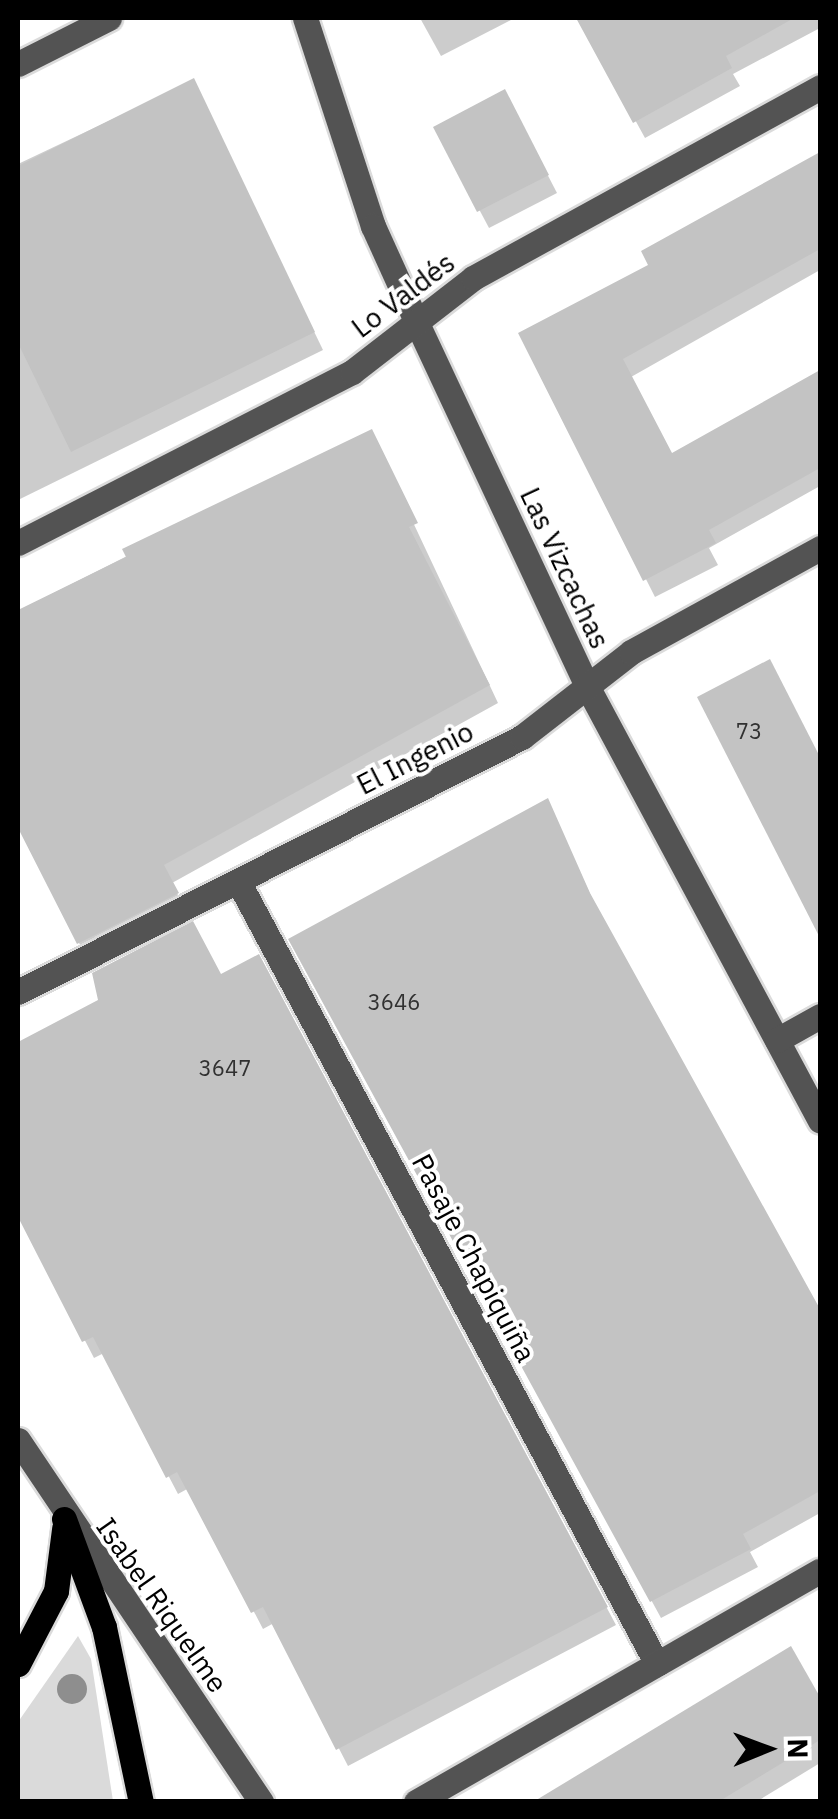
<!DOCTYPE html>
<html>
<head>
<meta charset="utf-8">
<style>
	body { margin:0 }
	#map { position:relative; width:838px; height:1819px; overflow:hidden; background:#fff; font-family:"IBM Plex Sans",sans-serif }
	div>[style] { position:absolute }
	.green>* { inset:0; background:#dadada }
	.shadow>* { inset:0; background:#0003 }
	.building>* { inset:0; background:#c3c3c3 }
	.roads { filter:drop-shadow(2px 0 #dbdbdb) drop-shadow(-2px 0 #dbdbdb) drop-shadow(0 2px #dbdbdb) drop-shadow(0 -2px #dbdbdb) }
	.minor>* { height:25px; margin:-12.5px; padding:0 12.5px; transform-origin:12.5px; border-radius:12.5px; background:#535353 }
	.major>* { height:25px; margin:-12.5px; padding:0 12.5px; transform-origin:12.5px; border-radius:12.5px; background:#000 }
	.trees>* { width:30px; height:30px; margin:-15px; border-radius:50%; background:#8e8e8e }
	span { translate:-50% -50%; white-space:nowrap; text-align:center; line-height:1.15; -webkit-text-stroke:8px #fff; paint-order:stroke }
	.number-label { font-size:22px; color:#313131 }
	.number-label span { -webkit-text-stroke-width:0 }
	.street-label { font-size:28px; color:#000 }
	.frame { position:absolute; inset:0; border:20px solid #000; pointer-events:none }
	.north { position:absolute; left:718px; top:1699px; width:100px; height:100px; -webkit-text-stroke:8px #fff; paint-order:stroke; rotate:89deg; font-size:28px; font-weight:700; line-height:40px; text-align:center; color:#000 }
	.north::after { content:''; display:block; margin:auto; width:35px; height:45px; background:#000; clip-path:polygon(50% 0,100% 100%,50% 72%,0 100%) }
</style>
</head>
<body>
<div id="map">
	<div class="green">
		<div style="clip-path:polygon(78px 1636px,91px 1659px,113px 1801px,18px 1801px,18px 1722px)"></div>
	</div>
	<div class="shadow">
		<div style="clip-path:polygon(420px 18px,515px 18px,441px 56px)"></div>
		<div style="clip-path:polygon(579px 18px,820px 18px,820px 28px,733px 74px,740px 86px,645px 138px)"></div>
		<div style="clip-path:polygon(193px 81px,323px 350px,18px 500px,18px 164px)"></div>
		<div style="clip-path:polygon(514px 110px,557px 193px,489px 228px,436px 128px)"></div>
		<div style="clip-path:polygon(820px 153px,820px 270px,631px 377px,672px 456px,820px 372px,820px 486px,709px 548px,718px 565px,655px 597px,522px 334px,651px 266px,644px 252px)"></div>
		<div style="clip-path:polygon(371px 433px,498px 703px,172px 883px,186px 911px,89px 960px,79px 943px,90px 904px,18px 754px,18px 611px)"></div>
		<div style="clip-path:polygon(777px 681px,820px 764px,820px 933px,701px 698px)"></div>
		<div style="clip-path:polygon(547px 801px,599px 913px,820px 1316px,820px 1513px,750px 1552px,758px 1567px,661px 1618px,291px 940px)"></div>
		<div style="clip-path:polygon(268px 975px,616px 1625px,348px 1766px,274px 1623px,263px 1629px,189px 1488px,178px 1494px,104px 1353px,94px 1358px,18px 1211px,18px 1045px,101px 1001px)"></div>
		<div style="clip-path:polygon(790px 1650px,820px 1702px,820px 1763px,756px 1802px,552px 1802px)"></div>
	</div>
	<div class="building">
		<div style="clip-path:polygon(576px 18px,794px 18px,726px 56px,732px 68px,633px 123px)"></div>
		<div style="clip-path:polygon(194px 78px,315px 332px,71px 452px,18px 343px,18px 166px)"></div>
		<div style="clip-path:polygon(505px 89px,549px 175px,477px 212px,433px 127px)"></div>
		<div style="clip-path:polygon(820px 152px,820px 249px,623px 359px,672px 453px,820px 370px,820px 468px,709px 530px,716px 543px,643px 581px,518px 333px,648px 265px,641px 251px)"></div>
		<div style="clip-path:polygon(372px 429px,418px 523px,409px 527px,490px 685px,164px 865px,179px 893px,77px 944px,18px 828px,18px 610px,126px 557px,122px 549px)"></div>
		<div style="clip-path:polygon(770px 659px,820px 757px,820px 938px,697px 697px)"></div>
		<div style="clip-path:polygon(548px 798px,590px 893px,820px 1309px,820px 1491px,743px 1534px,751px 1549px,650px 1602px,288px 939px)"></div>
		<div style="clip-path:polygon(193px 921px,221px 974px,259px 954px,608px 1607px,336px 1750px,263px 1607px,251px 1613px,177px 1472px,166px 1478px,93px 1337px,82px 1342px,18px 1217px,18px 1042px,98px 1000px,92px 973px)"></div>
		<div style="clip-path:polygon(791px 1646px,820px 1697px,820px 1740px,718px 1802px,533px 1802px)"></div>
	</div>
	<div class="roads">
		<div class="minor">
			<div style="left:305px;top:18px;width:219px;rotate:71.9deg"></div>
			<div style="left:373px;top:226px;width:104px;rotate:65.6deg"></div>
			<div style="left:416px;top:321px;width:403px;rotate:64.9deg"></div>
			<div style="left:587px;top:686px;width:493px;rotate:61.8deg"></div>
			<div style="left:18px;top:64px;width:102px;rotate:-26.8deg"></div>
			<div style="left:18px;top:543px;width:375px;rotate:-27.1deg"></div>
			<div style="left:352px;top:372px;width:153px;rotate:-37.8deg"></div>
			<div style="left:473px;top:278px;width:396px;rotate:-28.8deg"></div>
			<div style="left:238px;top:881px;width:888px;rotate:61.85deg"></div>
			<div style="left:18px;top:992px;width:565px;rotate:-26.84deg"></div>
			<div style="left:522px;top:737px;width:138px;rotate:-37.9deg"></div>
			<div style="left:631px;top:652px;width:216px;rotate:-28.8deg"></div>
			<div style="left:777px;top:1040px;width:49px;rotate:-29.2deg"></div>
			<div style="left:18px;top:1440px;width:436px;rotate:56.1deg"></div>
			<div style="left:416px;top:1802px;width:465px;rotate:-29.8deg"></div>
		</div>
		<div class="major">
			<div style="left:64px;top:1519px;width:115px;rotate:69.7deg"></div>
			<div style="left:104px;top:1627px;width:179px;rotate:78.1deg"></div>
			<div style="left:18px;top:1664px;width:82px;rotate:-62.5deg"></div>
			<div style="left:56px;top:1591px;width:63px;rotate:-82.6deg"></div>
		</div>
	</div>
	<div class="trees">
		<div style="left:72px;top:1689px"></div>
	</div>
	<div class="number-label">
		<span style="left:749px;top:731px">73</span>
		<span style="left:394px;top:1002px">3646</span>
		<span style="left:225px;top:1068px">3647</span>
	</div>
	<div class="street-label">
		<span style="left:403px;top:295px;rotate:-37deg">Lo Valdés</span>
		<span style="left:565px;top:568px;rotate:65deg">Las Vizcachas</span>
		<span style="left:415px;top:758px;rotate:-27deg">El Ingenio</span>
		<span style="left:474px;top:1258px;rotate:62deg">Pasaje Chapiquiña</span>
		<span style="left:162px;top:1605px;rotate:55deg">Isabel Riquelme</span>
	</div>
	<div class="frame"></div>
	<div class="north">N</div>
</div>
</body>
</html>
